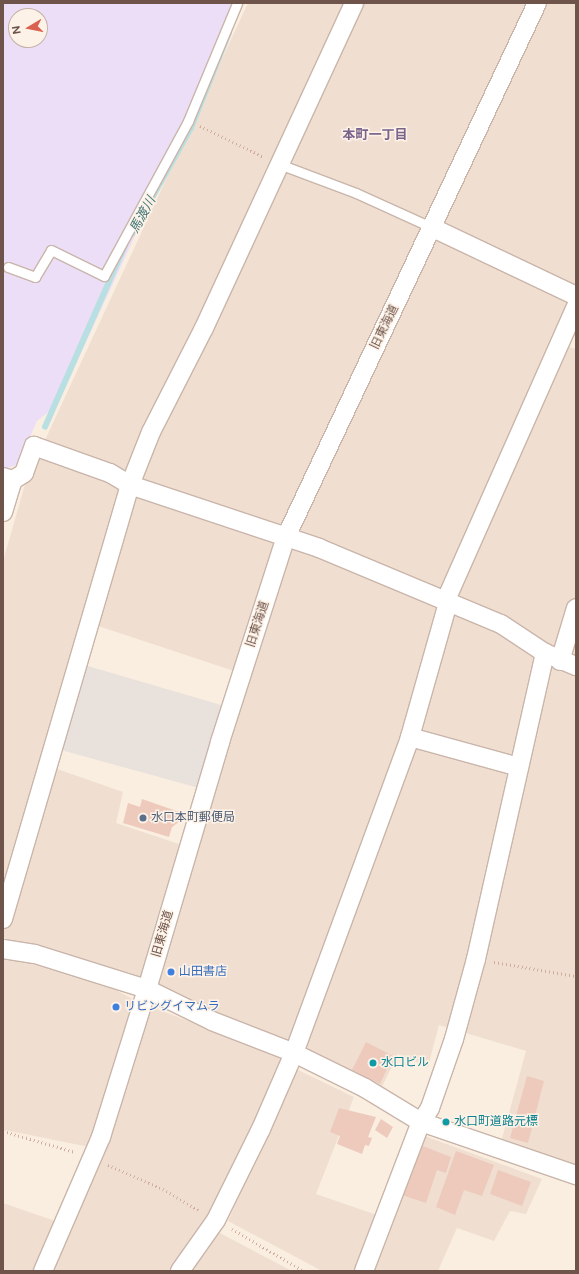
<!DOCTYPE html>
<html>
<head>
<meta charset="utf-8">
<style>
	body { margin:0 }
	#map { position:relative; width:579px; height:1274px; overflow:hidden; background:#faeee1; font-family:Figtree,"Noto Sans JP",sans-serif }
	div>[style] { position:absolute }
	.residential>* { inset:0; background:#f0dfd1 }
	.industrial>* { inset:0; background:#e9e1dc }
	.education>* { inset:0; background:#ebdef6 }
	.stream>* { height:5.5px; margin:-2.75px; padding:0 2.75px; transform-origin:2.75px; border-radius:2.75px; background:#b8dfe1 }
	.building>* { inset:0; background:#edcabb }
	.path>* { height:2.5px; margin-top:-1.25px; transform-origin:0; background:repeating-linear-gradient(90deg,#d1ad9f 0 1px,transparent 0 4px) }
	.roads { filter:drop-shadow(1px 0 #c9b5aa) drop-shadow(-1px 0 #c9b5aa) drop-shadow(0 1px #c9b5aa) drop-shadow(0 -1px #c9b5aa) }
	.service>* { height:9px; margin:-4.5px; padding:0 4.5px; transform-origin:4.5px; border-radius:4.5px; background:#fff }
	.minor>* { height:18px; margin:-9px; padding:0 9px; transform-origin:9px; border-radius:9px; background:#fff }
	.dots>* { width:11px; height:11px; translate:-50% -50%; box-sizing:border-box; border:2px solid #fdf2e7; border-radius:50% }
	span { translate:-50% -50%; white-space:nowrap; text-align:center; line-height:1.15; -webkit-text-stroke:3px #fdf2e7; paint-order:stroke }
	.street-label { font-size:12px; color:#6e544b }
	.service-label { font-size:12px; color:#4e5e75 }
	.left { translate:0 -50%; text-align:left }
	.shop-label { font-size:12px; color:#366cbe }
	.culture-label { font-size:12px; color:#0d838f }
	.neighbourhood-label { font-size:13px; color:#7a638b; font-weight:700 }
	.water-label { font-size:13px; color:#43777a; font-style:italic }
	.frame { position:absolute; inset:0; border:4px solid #6e544b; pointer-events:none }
	.north { position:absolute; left:8px; top:8px; width:40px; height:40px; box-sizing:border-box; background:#fdf2e7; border:1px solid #c4b3a9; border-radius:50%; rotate:260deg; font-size:11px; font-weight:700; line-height:16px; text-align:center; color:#6e544b }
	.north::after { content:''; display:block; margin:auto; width:14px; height:18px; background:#da6150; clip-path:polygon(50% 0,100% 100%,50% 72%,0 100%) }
</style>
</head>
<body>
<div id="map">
	<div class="residential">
		<div style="clip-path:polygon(evenodd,248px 3px,576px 3px,576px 322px,566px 346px,576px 349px,576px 1166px,501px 1142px,526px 1051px,439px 1025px,428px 1067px,398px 1054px,382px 1087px,303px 1049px,218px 1014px,131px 973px,3px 938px,3px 561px,26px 481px,248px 3px,86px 622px,249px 676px,194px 849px,116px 823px,123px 792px,43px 764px,86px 622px)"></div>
		<div style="clip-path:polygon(3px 960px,31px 962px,105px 984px,136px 1001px,89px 1147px,5px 1130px,3px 1135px)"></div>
		<div style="clip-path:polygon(146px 1005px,287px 1058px,214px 1212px,174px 1271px,53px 1271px)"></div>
		<div style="clip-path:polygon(296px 1069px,354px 1097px,316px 1194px,377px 1215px,355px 1271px,322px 1271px,228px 1221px)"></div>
		<div style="clip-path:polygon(422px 1135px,542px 1179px,526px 1214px,510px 1211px,494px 1241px,457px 1228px,438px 1271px,372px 1271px)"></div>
		<div style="clip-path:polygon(3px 1203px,58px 1222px,36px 1271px,3px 1271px)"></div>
		<div style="clip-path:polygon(218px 1232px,292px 1271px,188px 1271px)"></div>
	</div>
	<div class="industrial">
		<div style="clip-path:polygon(81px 664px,221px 705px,224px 713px,199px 788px,61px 750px)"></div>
	</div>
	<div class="education">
		<div style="clip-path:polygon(evenodd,3px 3px,238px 3px,187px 123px,57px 405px,37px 421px,18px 464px,3px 470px,3px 3px,16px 16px,40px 16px,40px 40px,16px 40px,16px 16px)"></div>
	</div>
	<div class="stream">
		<div style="left:132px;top:234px;width:121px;rotate:-60.9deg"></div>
		<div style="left:191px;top:128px;width:102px;rotate:-68.2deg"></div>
		<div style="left:45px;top:427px;width:198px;rotate:-66.2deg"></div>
	</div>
	<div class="building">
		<div style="clip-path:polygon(142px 799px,188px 815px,172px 827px,169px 837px,123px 823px,128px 803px,140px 807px)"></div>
		<div style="clip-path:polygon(366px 1042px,393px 1056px,380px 1084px,352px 1070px)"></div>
		<div style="clip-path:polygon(527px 1076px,544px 1081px,528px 1143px,510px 1138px)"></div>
		<div style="clip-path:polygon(339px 1108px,376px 1117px,368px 1137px,372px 1138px,369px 1146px,365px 1145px,362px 1154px,337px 1144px,340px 1136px,330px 1132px)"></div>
		<div style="clip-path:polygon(381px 1119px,393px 1127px,387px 1138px,375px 1130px)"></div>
		<div style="clip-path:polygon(420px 1145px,451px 1157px,446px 1173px,437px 1170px,426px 1203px,402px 1195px)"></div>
		<div style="clip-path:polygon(456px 1151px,494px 1165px,482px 1196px,464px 1190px,455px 1215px,436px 1207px)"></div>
		<div style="clip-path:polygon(498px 1170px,531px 1182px,522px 1206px,490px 1194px)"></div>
	</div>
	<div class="path">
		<div style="left:200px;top:126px;width:71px;rotate:25.8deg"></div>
		<div style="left:494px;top:962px;width:83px;rotate:9.7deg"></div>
		<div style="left:3px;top:1131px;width:75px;rotate:16.3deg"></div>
		<div style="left:108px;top:1165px;width:60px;rotate:23.6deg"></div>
		<div style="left:163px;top:1189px;width:43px;rotate:30.7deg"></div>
		<div style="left:232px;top:1229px;width:83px;rotate:30.3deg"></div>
	</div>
	<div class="roads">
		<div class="service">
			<div style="left:279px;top:164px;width:82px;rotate:20.6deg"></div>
			<div style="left:356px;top:193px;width:85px;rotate:24.4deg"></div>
			<div style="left:8px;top:267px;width:29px;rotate:20deg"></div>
			<div style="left:35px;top:277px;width:31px;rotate:-59deg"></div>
			<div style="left:51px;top:250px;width:59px;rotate:26.1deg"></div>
			<div style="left:104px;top:276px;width:176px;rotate:-61.5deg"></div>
			<div style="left:188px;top:121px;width:128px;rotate:-67.4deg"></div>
		</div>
		<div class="minor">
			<div style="left:433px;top:228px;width:158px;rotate:25.4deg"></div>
			<div style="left:3px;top:477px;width:10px;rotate:17deg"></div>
			<div style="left:13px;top:480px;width:13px;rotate:-32deg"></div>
			<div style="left:24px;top:473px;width:29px;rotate:-70deg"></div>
			<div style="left:34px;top:446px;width:81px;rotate:19.6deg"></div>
			<div style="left:110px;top:473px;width:23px;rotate:31deg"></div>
			<div style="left:130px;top:485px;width:199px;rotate:18.4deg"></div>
			<div style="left:319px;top:548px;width:197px;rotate:22.7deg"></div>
			<div style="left:501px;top:624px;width:53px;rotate:33.4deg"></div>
			<div style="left:545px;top:653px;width:34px;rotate:23deg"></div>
			<div style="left:3px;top:512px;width:34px;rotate:-73deg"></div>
			<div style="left:445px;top:602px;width:324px;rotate:-66.1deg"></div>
			<div style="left:560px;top:661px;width:55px;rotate:-73.2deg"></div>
			<div style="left:410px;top:737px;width:113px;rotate:15.4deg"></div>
			<div style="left:3px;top:919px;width:452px;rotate:-73.7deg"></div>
			<div style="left:130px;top:485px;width:57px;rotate:-68.4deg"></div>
			<div style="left:151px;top:432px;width:117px;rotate:-63deg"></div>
			<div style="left:204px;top:328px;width:358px;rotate:-65.2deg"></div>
			<div style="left:3px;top:949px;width:32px;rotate:9deg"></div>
			<div style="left:35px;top:954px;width:117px;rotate:17.4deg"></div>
			<div style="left:147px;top:989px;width:72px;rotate:26.2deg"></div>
			<div style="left:212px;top:1021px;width:88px;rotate:21.3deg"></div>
			<div style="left:294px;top:1053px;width:79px;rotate:26.2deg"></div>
			<div style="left:365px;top:1088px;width:66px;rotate:31.3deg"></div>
			<div style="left:421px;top:1122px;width:164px;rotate:18.9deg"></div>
			<div style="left:43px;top:1271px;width:146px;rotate:-66.6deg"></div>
			<div style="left:101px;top:1137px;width:155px;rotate:-72.7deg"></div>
			<div style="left:147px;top:989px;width:258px;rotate:-73.5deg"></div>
			<div style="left:220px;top:742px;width:215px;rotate:-72.2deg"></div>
			<div style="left:286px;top:537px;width:590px;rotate:-64.82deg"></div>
			<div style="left:180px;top:1271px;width:62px;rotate:-54.8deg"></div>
			<div style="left:216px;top:1220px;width:102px;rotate:-63.7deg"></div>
			<div style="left:261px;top:1129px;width:83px;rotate:-66.5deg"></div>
			<div style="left:294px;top:1053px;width:337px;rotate:-69.8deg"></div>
			<div style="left:410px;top:737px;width:139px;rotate:-74.2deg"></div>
			<div style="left:364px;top:1271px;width:160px;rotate:-69.1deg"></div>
			<div style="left:421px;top:1122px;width:17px;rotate:-57deg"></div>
			<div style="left:430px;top:1108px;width:73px;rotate:-70.8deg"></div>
			<div style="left:454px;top:1039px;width:83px;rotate:-74.6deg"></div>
			<div style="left:476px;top:959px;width:314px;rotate:-77.3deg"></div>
		</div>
	</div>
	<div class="dots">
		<div style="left:143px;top:818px;background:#5c6f8a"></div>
		<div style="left:171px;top:972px;background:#3f7fe0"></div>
		<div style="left:116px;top:1007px;background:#3f7fe0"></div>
		<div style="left:373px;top:1063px;background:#0f9aa8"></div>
		<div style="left:446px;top:1122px;background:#0f9aa8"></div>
	</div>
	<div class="street-label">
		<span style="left:385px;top:327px;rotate:-64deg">旧東海道</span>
		<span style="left:258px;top:624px;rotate:-72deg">旧東海道</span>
		<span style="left:163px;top:934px;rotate:-74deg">旧東海道</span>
	</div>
	<div class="service-label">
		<span class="left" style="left:151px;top:818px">水口本町郵便局</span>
	</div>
	<div class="shop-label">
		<span class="left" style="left:179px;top:972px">山田書店</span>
		<span class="left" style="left:124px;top:1007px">リビングイマムラ</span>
	</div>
	<div class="culture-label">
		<span class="left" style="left:381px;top:1063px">水口ビル</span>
		<span class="left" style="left:454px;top:1122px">水口町道路元標</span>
	</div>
	<div class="neighbourhood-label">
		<span style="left:375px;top:135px">本町一丁目</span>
	</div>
	<div class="water-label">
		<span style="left:143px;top:215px;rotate:-61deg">馬渡川</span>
	</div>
	<div class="frame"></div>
	<div class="north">N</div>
</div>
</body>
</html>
